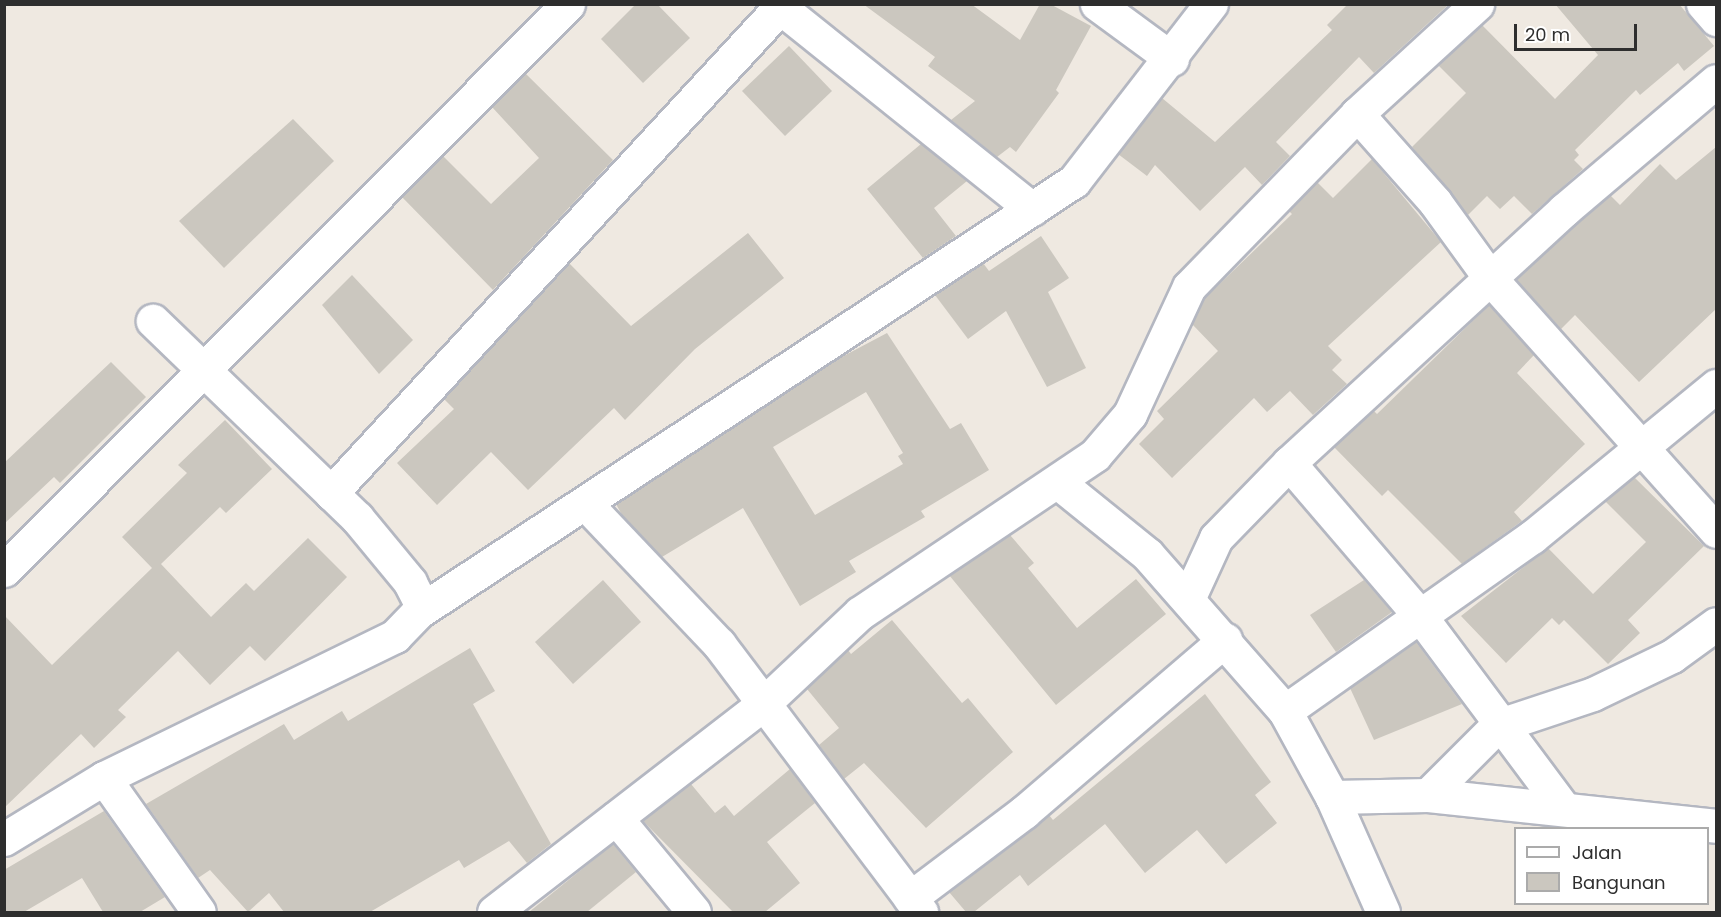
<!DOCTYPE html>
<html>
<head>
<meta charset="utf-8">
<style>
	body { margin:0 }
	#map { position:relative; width:1721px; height:917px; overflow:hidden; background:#efe9e1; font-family:Poppins,sans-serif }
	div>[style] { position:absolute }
	.building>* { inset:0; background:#cbc7bf }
	.roads { filter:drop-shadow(2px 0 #b4b7c1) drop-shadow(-2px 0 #b4b7c1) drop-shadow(0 2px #b4b7c1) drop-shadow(0 -2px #b4b7c1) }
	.minor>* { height:33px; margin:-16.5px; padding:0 16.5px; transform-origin:16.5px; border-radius:16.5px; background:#fff }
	span { translate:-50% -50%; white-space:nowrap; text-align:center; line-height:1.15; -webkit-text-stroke:6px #fff; paint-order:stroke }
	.frame { position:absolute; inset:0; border:6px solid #2e2e2e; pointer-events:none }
	.legend { position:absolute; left:1514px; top:827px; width:195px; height:78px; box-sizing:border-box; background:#fff; border:2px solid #ababab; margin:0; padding:8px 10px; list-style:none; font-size:18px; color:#2e2e2e }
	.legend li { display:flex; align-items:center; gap:12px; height:30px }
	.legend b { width:30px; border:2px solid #ababab }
	.scale { position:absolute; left:1514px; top:24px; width:123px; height:27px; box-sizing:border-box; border:3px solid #2e2e2e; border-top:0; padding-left:8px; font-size:18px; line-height:21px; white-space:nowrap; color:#2e2e2e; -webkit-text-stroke:4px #fff; paint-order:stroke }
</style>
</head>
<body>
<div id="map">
	<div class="building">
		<div style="clip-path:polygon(636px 4px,657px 4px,690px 38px,643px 83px,601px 39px)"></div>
		<div style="clip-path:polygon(863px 4px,971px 4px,1020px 40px,1040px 4px,1050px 4px,1091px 26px,1056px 90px,1059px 93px,1016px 152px,1010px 147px,997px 157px,951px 120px,975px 101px,928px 66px,935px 57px)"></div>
		<div style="clip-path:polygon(1348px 4px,1449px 4px,1374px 73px,1359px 57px,1276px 142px,1290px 156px,1262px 185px,1245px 167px,1200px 211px,1155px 165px,1147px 176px,1118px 154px,1162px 98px,1215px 142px,1332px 30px,1327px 25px)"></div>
		<div style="clip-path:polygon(1555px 4px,1679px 4px,1714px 46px,1684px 71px,1678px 63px,1640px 95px,1636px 90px,1575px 150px,1579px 155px,1574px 160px,1583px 169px,1532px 214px,1514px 196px,1500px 209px,1487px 196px,1468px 215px,1412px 147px,1466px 93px,1438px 65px,1482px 25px,1555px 99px,1598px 55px)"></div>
		<div style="clip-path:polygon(789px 46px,832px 91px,785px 136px,742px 91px)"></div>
		<div style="clip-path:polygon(525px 73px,613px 160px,493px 290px,402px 197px,443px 156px,491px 204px,539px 158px,492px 107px)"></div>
		<div style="clip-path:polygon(293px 119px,334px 161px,224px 268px,179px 221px)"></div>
		<div style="clip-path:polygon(921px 144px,967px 181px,934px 208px,956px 236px,923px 258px,867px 189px)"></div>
		<div style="clip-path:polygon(1716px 147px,1716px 309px,1639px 382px,1575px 315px,1561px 329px,1516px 279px,1610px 195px,1620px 205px,1660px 164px,1676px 180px)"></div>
		<div style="clip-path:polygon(1372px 159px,1441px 242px,1328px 346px,1342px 360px,1332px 370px,1347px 384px,1313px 415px,1290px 391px,1267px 412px,1254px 398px,1172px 478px,1139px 444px,1164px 419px,1157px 411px,1218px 351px,1192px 324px,1205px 298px,1292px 214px,1289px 211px,1317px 182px,1333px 198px)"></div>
		<div style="clip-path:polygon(748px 233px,784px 278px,695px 349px,625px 420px,614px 408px,528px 490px,491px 452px,437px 505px,397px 463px,454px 409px,444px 399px,569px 263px,631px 326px)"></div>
		<div style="clip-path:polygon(1041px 236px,1069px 278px,1048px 292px,1086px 368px,1047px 387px,1006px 311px,968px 339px,935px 295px,983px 263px,989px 271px)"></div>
		<div style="clip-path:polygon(352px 275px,413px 340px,379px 374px,322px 305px)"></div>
		<div style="clip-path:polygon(1489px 305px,1534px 355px,1517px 373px,1585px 444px,1514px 512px,1522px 521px,1462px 564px,1388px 490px,1382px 496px,1334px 447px,1374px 411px,1377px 414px)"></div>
		<div style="clip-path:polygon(evenodd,887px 333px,950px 429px,961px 423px,989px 470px,921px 511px,925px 517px,849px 561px,856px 572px,800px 606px,743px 508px,662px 557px,622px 515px,616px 504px,836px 360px,887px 333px,866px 392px,903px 453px,898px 456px,903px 464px,815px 515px,773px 447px,866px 392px)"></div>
		<div style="clip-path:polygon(111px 362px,146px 397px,60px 483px,54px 477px,4px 524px,4px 463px)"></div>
		<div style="clip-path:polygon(225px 420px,272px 469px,226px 513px,220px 507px,161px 564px,211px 617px,246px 583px,254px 591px,308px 538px,347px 577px,265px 661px,250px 646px,210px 685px,178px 651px,118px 710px,126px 717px,94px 748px,81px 734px,4px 808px,4px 615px,52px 665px,152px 568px,122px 537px,187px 473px,178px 465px)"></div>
		<div style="clip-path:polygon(1634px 477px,1704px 546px,1628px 620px,1640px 633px,1608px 664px,1564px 620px,1559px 625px,1552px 618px,1506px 663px,1461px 616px,1548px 548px,1593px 594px,1646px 542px,1605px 501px)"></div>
		<div style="clip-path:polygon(1010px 535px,1034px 563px,1028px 568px,1077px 628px,1136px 579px,1166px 614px,1056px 705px,949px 575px)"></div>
		<div style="clip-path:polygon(603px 580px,641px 622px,573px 684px,535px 642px)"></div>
		<div style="clip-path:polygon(1364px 580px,1392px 612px,1336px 652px,1310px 615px)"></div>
		<div style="clip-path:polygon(892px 620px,962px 703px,968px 698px,1013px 752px,926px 828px,864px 763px,844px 779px,819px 745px,839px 728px,807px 689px,848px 650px,851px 654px)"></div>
		<div style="clip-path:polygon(1416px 642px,1462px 704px,1374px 740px,1350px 688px)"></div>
		<div style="clip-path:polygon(470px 648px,495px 691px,473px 704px,551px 844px,527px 863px,509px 841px,464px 868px,459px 860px,370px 912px,284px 912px,269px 893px,248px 912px,210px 870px,198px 878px,146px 804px,284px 724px,294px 740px,342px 711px,348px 721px)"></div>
		<div style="clip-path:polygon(1205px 694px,1271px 782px,1255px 795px,1277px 823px,1226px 864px,1197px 830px,1145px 873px,1105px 824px,1028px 886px,1020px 875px,974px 912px,966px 912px,949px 892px,1049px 815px,1053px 820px)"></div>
		<div style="clip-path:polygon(790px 769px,815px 803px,767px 842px,800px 883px,765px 912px,733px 912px,643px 821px,691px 784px,715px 813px,725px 805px,734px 816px)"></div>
		<div style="clip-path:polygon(104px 811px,165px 897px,140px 912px,103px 912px,82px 878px,24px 912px,4px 912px,4px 870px)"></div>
		<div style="clip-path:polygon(613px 844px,636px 872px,587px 912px,529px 912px)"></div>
	</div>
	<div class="roads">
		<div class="minor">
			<div style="left:776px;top:4px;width:328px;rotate:38.7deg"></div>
			<div style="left:1097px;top:4px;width:93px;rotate:36.3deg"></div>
			<div style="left:1703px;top:4px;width:20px;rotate:49deg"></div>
			<div style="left:1357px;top:114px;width:118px;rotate:48.4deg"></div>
			<div style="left:1435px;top:202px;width:94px;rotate:54.1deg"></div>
			<div style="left:1490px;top:278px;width:339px;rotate:48.2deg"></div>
			<div style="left:1289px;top:463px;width:203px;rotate:49.4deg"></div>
			<div style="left:1421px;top:617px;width:239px;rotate:53.3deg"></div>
			<div style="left:1059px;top:483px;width:113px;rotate:38.9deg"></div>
			<div style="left:1147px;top:554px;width:209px;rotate:48.7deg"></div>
			<div style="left:331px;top:493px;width:666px;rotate:-47.25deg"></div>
			<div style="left:587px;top:505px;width:192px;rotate:46.5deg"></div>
			<div style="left:719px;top:644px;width:336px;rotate:53deg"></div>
			<div style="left:4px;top:570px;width:799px;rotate:-45.1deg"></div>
			<div style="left:1188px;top:599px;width:67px;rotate:-65.3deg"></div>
			<div style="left:1216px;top:538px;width:105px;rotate:-45.8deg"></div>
			<div style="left:1289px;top:463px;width:374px;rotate:-42.6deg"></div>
			<div style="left:1564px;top:210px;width:199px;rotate:-40.3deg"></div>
			<div style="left:418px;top:612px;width:785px;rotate:-33.31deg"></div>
			<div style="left:1074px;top:181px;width:224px;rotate:-52.3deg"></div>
			<div style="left:104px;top:778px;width:164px;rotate:54.7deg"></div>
			<div style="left:1428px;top:795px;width:98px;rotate:-45deg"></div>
			<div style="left:1497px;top:726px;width:101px;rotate:-18.4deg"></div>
			<div style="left:1593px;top:694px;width:88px;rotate:-25.7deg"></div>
			<div style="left:1672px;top:656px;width:54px;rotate:-36deg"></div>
			<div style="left:1332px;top:797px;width:96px;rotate:-1.2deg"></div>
			<div style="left:1428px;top:795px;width:290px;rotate:6.1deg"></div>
			<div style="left:616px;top:818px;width:122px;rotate:50.3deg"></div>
			<div style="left:4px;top:839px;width:117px;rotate:-31.4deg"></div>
			<div style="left:104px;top:778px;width:324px;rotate:-26deg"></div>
			<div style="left:395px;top:636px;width:33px;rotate:-46deg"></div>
			<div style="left:418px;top:612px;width:10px;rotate:-79deg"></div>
			<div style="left:420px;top:602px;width:22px;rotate:-117deg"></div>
			<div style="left:410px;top:582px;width:83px;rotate:-129.6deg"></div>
			<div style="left:357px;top:518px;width:284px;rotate:-136deg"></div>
			<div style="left:910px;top:898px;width:143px;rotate:-37deg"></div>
			<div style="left:1024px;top:812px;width:265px;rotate:-40.6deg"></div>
			<div style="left:494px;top:912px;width:339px;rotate:-37.7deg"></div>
			<div style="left:762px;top:705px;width:134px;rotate:-43.2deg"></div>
			<div style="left:860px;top:613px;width:283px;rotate:-33.9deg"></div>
			<div style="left:1095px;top:455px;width:54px;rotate:-49.5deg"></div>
			<div style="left:1130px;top:414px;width:140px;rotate:-65.1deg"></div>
			<div style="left:1189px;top:287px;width:241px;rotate:-45.8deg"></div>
			<div style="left:1357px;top:114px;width:163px;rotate:-42.5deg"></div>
			<div style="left:1383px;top:912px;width:126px;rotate:-113.9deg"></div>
			<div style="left:1332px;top:797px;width:98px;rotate:-118.7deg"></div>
			<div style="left:1285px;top:711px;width:302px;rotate:-35.2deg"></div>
			<div style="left:1532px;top:537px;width:238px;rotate:-39.4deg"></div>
		</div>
	</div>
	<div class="frame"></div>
	<ul class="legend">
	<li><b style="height:8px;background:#fff"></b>Jalan</li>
	<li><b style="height:16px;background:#cbc7bf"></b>Bangunan</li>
	</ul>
	<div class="scale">20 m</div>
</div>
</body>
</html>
